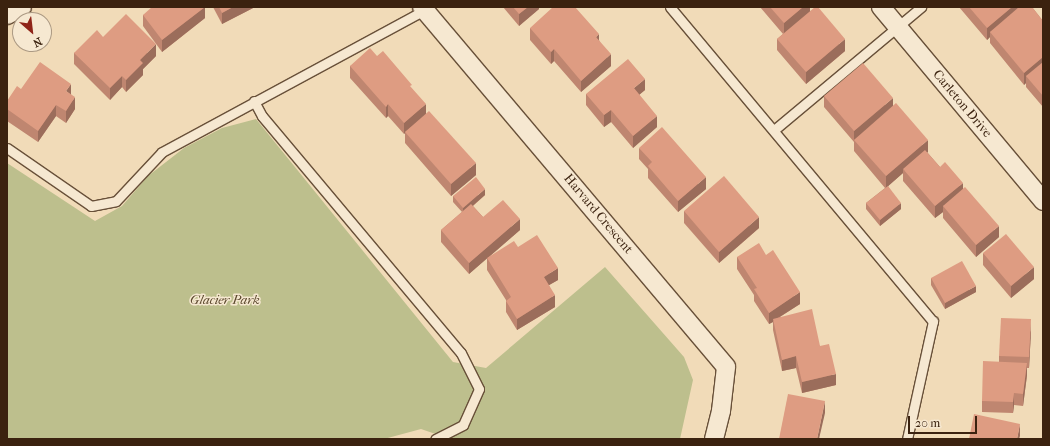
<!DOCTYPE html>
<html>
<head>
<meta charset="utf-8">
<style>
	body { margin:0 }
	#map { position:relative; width:1050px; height:446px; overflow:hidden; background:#f1dbb8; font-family:"IM FELL French Canon",serif }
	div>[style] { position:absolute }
	.green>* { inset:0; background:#bdbf8d }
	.roads { filter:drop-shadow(1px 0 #685039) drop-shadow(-1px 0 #685039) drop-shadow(0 1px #685039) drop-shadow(0 -1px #685039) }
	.service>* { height:9px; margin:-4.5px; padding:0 4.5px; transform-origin:4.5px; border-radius:4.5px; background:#f6e8d1 }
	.minor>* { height:18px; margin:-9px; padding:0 9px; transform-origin:9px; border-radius:9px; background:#f6e8d1 }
	.wall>* { inset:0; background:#bf8670 }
	.shaded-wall>* { inset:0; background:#9b6d5b }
	.building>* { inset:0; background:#de9c82 }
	span { translate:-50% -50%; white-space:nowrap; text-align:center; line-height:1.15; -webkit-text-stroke:3px #f6e8d1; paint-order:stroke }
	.street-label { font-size:13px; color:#3b220f }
	.park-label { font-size:13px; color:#5c492e; font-style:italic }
	.frame { position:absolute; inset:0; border:8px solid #3b220f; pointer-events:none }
	.north { position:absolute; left:12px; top:12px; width:40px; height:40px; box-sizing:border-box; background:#f6e8d1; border:1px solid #ab9983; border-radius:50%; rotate:152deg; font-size:11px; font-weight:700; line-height:16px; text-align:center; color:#3b220f }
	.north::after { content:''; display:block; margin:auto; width:14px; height:18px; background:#8f2418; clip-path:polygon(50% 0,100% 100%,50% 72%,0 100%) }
	.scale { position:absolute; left:908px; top:416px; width:69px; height:18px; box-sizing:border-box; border:2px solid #3b220f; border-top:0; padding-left:5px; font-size:12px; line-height:14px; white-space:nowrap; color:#3b220f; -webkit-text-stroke:3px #f6e8d1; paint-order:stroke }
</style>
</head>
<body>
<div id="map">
	<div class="green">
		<div style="clip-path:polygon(256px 119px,453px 362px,486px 368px,605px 267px,684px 357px,693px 380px,680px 439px,450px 439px,421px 429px,384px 439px,7px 439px,7px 163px,95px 221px,122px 206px,148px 176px,184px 148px,222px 128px)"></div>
	</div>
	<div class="roads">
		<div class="service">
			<div style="left:670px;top:7px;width:410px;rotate:50.1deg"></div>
			<div style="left:933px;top:321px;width:121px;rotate:102.4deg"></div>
			<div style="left:254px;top:101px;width:17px;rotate:62deg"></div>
			<div style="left:262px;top:116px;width:309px;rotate:50deg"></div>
			<div style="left:461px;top:353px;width:40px;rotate:63.4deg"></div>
			<div style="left:479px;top:389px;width:39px;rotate:114deg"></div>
			<div style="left:463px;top:425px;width:31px;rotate:153deg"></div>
			<div style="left:774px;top:130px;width:192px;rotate:-39.9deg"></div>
			<div style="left:7px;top:148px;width:102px;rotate:34.6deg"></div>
			<div style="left:91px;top:206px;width:25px;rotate:-11deg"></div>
			<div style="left:116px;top:201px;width:67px;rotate:-46.8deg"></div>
			<div style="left:162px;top:152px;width:299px;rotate:-28.4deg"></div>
		</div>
		<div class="minor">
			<div style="left:422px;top:7px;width:471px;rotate:49.8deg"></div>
			<div style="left:726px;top:367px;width:44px;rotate:96.5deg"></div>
			<div style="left:721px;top:411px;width:29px;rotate:104deg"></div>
			<div style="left:881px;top:7px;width:253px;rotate:50.1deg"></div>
			<div style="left:7px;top:15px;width:17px;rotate:-28deg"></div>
		</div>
	</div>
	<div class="wall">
		<div style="clip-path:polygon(205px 7px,205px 18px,162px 52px,143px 26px,143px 15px)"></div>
		<div style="clip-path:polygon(213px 7px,255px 7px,222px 24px)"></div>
		<div style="clip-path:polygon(503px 7px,539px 7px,539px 9px,519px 26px)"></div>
		<div style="clip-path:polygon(760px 7px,810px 7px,810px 11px,845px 51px,806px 84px,777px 50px,777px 39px,783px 34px)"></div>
		<div style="clip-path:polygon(959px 7px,1032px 7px,1043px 21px,1043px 107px,1026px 87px,1026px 83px,1024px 85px,990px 43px,990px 37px,987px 40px)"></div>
		<div style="clip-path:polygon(530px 28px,599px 40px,611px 66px,581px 92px,554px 61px,551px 64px,530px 40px)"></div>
		<div style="clip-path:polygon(103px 37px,156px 56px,143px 69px,143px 75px,126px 92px,122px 87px,110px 100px,74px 64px,74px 53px)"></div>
		<div style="clip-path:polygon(377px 56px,412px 89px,426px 114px,476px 175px,451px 196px,405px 143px,405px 133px,404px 134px,388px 116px,386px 118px,350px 78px,350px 66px)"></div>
		<div style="clip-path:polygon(21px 89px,71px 94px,75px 109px,66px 123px,56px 116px,38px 142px,7px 121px,7px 101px)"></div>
		<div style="clip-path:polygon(645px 90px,639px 95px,657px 127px,633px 148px,611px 122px,604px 127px,586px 105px,586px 94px)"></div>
		<div style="clip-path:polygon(824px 96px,893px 106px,928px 152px,927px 152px,940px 167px,963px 189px,999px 237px,976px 257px,943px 218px,943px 212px,935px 218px,903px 181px,903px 173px,888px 186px,901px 209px,880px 226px,866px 209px,866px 203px,885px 188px,854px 151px,854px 142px,824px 107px)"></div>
		<div style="clip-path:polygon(639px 148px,706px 189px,678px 212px,648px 178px,648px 169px,639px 159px)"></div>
		<div style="clip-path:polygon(485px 195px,473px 206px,483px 217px,520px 230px,489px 257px,518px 247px,558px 280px,549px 285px,555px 307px,517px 330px,506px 312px,506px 300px,487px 270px,487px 258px,469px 274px,441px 242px,441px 230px,462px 212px,453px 202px,453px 196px)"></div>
		<div style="clip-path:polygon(684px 211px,759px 228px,719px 263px,684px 223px)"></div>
		<div style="clip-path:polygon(983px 253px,1034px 279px,1011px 298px,983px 265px)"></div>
		<div style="clip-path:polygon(766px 255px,800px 304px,780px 317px,820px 346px,836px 385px,802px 393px,796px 368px,782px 371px,773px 330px,773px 322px,769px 324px,754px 301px,754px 295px,737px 269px,737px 257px)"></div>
		<div style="clip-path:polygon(931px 278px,976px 292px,945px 309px,931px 285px)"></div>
		<div style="clip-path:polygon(1031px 331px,1029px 368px,1027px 368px,1027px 375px,1023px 406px,1014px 405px,1013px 413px,982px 412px,982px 401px,999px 362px,999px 356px)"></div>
	</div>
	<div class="shaded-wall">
		<div style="clip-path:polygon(205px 7px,205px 18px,162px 52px,162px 40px)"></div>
		<div style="clip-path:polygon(233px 7px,255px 7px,222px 24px,222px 13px)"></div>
		<div style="clip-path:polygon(528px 7px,539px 7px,539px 9px,519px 26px,519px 14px)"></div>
		<div style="clip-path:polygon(803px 7px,810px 7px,810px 13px,784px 35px,784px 23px)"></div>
		<div style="clip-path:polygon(1012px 7px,1023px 7px,990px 32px,990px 37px,987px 40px,987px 28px)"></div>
		<div style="clip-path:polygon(599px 34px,599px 46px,596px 37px)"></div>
		<div style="clip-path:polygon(845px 39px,845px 51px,806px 84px,806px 72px)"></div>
		<div style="clip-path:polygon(156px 44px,156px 56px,143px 69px,143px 75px,126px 92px,126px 80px,140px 60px)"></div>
		<div style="clip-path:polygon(554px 49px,554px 61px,551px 64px,551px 52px)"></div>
		<div style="clip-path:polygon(611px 54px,611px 66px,581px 92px,581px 81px)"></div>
		<div style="clip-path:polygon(1043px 57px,1043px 69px,1026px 76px,1026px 83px,1024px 85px,1024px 73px)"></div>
		<div style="clip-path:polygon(122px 76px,122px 87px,110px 100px,110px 88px)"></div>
		<div style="clip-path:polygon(645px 79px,645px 90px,634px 99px,634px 88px)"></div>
		<div style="clip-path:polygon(71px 84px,71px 95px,66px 91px)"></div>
		<div style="clip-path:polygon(75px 97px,75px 109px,66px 123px,66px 111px)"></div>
		<div style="clip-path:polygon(893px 98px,893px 109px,854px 140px,854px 131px)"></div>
		<div style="clip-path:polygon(388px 104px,388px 116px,386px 118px,386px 107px)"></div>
		<div style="clip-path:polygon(426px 104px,426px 115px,405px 132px,405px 133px,404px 134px,404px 123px)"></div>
		<div style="clip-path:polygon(56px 105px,56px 116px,38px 142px,38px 131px)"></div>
		<div style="clip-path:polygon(611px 110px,611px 122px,604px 127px,604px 115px)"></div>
		<div style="clip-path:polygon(657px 116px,657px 127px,633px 148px,633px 136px)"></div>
		<div style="clip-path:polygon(928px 140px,928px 152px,905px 171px,903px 169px,903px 173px,886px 188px,886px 176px)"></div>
		<div style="clip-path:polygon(476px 163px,476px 175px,451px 196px,451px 184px)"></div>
		<div style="clip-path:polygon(706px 177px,706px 189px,678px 212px,678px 201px)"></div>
		<div style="clip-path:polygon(963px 183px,963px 195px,943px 206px,943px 212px,935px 218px,935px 206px)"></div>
		<div style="clip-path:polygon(485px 189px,485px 195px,463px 214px,463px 208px)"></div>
		<div style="clip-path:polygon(901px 203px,901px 209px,880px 226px,880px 220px)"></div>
		<div style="clip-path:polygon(759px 217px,759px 228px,719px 263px,719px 252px)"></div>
		<div style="clip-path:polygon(520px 219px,520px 230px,469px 274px,469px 263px)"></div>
		<div style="clip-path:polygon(999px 226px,999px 237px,976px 257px,976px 245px)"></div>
		<div style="clip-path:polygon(1034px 267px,1034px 279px,1011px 298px,1011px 286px)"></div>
		<div style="clip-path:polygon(558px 268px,558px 280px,544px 288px,544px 277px)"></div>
		<div style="clip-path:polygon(976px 286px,976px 292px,945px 309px,945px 303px)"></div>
		<div style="clip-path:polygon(800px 292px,800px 304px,773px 321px,773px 319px,773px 322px,769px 324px,769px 313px)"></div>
		<div style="clip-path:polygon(555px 295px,555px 307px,517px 330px,517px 319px)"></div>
		<div style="clip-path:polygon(1031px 319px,1031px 331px,1029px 368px,1029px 357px)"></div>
		<div style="clip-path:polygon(796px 356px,796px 368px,782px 371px,782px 360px)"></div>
		<div style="clip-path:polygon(1027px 363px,1027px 375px,1023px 406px,1023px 394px)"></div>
		<div style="clip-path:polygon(836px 374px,836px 385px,802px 393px,802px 382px)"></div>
		<div style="clip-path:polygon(1014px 393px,1014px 405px,1013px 413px,1013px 402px)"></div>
		<div style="clip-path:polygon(825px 401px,825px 413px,819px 439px,817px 439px)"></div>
		<div style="clip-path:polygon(1020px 424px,1020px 436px,1019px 439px,1017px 439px)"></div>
	</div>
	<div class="building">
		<div style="clip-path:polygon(152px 7px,205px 7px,162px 40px,143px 15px)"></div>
		<div style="clip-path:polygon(219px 7px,233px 7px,222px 13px)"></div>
		<div style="clip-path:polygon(513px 7px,528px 7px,519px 14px)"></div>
		<div style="clip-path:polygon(553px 7px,575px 7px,599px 34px,596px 37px,611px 54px,581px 81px,554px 49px,551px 52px,530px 28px)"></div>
		<div style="clip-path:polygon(770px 7px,803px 7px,784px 23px)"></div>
		<div style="clip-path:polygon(815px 7px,818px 7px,845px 39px,806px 72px,777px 39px)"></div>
		<div style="clip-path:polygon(969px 7px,1012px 7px,987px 28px)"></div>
		<div style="clip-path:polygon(1019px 7px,1032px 7px,1043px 21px,1043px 57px,1024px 73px,990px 32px)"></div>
		<div style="clip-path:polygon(126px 14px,156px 44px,140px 60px,143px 63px,126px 80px,122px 76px,110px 88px,74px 53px,97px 30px,103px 37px)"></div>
		<div style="clip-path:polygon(370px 48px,377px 56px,383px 51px,412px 85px,410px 86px,426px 104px,404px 123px,388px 104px,386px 107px,350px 66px)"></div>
		<div style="clip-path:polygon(628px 59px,645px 79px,634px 88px,657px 116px,633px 136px,611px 110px,604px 115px,586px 94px)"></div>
		<div style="clip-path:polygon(40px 62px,71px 84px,66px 91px,75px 97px,66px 111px,56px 105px,38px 131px,7px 109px,7px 101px,17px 86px,21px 89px)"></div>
		<div style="clip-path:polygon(1043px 62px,1043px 96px,1026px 76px)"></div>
		<div style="clip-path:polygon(863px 63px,893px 98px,854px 131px,824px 96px)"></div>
		<div style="clip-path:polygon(896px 103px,928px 140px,886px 176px,854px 140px)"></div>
		<div style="clip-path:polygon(429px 111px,476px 163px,451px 184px,405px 132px)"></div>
		<div style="clip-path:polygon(662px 127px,706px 177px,678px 201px,648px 166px,652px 162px,639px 148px)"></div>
		<div style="clip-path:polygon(925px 150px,940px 167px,945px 162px,963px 183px,935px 206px,903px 169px)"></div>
		<div style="clip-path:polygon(724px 176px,759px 217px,719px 252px,684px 211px)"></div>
		<div style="clip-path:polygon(476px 177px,485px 189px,463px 208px,453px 196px)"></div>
		<div style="clip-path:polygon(888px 186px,901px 203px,880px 220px,866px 203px)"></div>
		<div style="clip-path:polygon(965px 187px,999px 226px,976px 245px,943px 206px)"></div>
		<div style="clip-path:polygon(503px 200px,520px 219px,469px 263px,441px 230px,471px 204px,483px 217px)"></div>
		<div style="clip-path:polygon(1006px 234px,1034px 267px,1011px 286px,983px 253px)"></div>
		<div style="clip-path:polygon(537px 235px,558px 268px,544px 277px,555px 295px,517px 319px,506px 301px,511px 297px,487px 258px,514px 241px,518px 247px)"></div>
		<div style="clip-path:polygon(759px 243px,766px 255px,773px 250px,800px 292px,769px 313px,754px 289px,757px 288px,737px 257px)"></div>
		<div style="clip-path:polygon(962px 261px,976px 286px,945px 303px,931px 278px)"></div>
		<div style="clip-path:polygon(812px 309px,820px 346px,829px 344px,836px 374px,802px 382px,796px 356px,782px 360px,773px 319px)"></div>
		<div style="clip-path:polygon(1001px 318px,1031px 319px,1029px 357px,999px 356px)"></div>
		<div style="clip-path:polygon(983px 361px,1027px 363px,1023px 394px,1014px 393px,1013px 402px,982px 401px)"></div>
		<div style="clip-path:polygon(788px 394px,825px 401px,817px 439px,779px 439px)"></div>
		<div style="clip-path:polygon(974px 414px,1020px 424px,1017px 439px,969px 439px)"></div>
	</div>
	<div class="street-label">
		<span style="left:962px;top:104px;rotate:50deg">Carleton Drive</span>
		<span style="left:598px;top:214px;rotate:50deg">Harvard Crescent</span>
	</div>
	<div class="park-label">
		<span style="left:225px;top:300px">Glacier Park</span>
	</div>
	<div class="frame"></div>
	<div class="north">N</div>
	<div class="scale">20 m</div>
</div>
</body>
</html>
